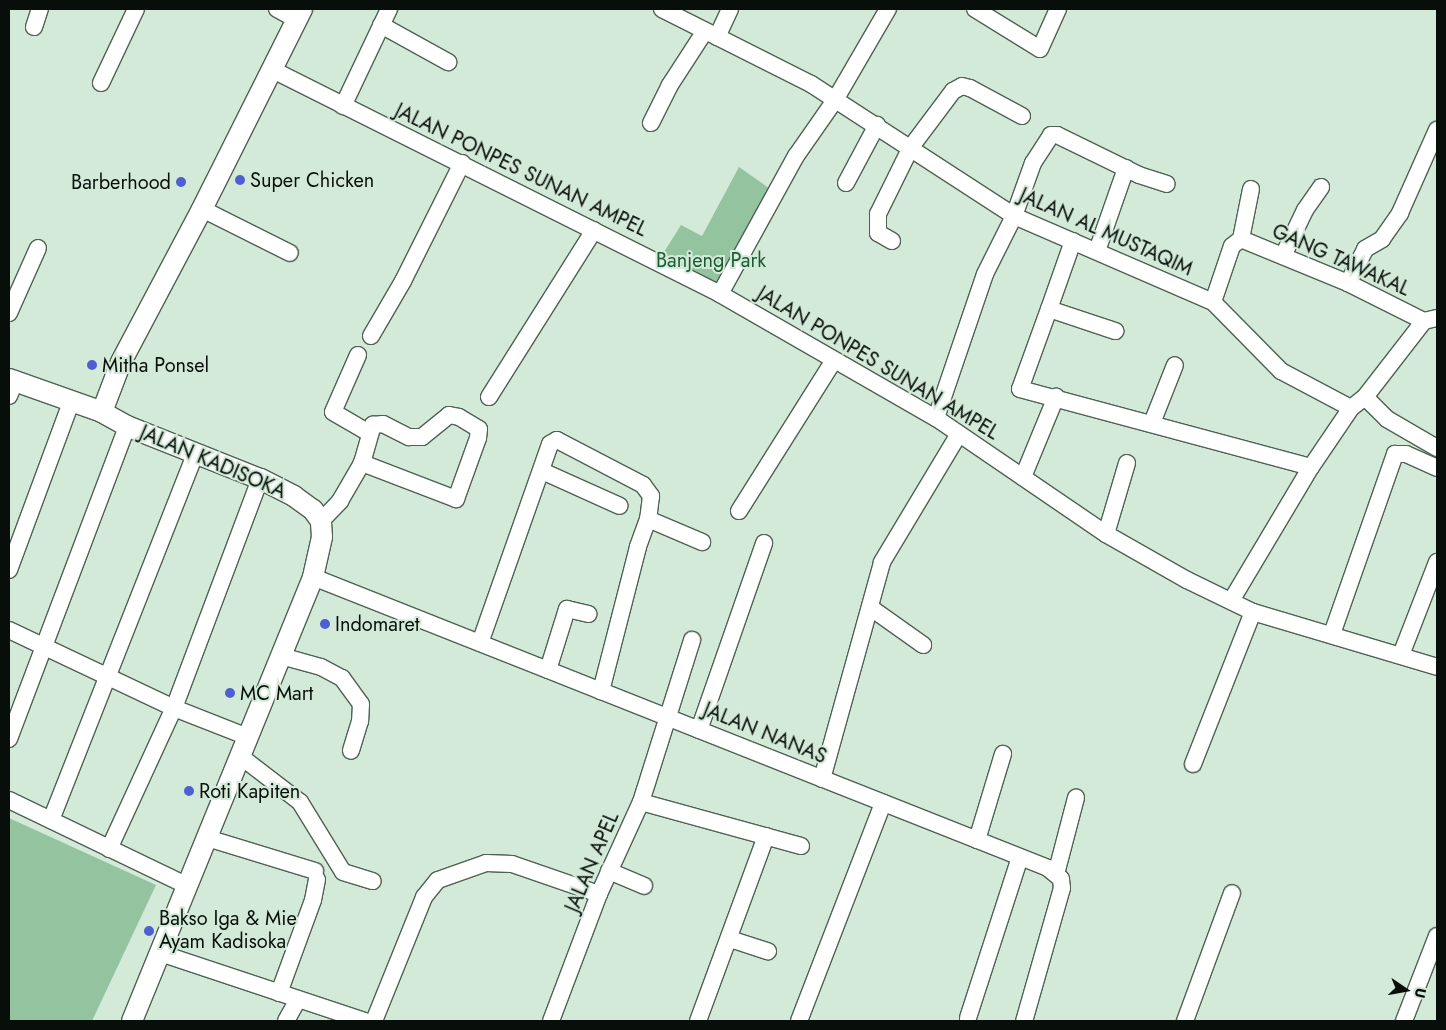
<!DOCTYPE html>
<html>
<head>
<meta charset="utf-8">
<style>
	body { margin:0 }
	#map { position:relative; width:1446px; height:1030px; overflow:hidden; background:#d4ead9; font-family:Jost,sans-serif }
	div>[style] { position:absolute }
	.green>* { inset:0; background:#93c39f }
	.roads { filter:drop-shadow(1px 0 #4f6153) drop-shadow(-1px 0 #4f6153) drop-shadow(0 1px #4f6153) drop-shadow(0 -1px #4f6153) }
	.minor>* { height:16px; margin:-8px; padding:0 8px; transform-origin:8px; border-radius:8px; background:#fff }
	.tertiary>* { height:20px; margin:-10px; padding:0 10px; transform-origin:10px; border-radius:10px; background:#fff }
	.dots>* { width:14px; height:14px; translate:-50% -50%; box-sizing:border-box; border:2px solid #d4ead9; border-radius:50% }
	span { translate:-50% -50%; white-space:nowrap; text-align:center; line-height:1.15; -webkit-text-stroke:4px #d4ead9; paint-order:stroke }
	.street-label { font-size:20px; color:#080f0a }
	.poi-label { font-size:20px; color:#080f0a }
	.left { translate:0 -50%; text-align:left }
	.right { translate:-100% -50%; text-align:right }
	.park-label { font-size:20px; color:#1b5b33 }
	.frame { position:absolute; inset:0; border:10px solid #080f0a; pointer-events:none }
	.north { position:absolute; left:1381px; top:965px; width:50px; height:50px; -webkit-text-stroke:4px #d4ead9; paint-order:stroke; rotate:102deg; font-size:14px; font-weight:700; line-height:20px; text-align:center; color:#080f0a }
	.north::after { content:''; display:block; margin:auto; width:18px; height:22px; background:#080f0a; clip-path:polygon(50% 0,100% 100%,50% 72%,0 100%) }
</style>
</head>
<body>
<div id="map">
	<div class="green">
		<div style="clip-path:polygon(739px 167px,776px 193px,720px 294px,659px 260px,681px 225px,702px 236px)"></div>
		<div style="clip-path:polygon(9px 818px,156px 885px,92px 1021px,9px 1021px)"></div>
	</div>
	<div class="roads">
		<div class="minor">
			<div style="left:277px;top:9px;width:21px;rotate:28deg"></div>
			<div style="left:662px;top:9px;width:167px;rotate:26.7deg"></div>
			<div style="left:811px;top:84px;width:242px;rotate:33deg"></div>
			<div style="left:1014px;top:216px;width:217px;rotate:23.4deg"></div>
			<div style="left:1213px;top:302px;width:97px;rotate:45.4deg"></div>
			<div style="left:1281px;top:371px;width:79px;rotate:27.9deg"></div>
			<div style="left:975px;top:9px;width:76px;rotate:31.6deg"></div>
			<div style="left:1040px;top:49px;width:44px;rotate:-65.8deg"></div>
			<div style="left:381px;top:25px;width:77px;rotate:28.9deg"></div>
			<div style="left:34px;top:27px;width:19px;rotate:-72deg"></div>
			<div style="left:717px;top:37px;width:31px;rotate:-65deg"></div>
			<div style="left:273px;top:70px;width:500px;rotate:26.6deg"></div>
			<div style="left:720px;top:294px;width:249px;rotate:29.9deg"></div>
			<div style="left:936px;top:418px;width:206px;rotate:34.3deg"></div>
			<div style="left:1106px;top:534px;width:93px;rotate:29.6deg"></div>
			<div style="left:1187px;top:580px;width:73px;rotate:25.9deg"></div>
			<div style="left:1253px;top:612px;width:192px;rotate:16.6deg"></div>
			<div style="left:101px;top:83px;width:82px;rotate:-64.7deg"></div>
			<div style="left:343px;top:106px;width:107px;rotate:-64.6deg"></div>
			<div style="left:651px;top:123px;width:42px;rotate:-63.4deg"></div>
			<div style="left:670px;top:85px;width:64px;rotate:-57.1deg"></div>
			<div style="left:846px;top:183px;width:66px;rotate:-61.9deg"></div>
			<div style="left:202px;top:209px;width:98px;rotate:26.6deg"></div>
			<div style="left:1241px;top:239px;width:116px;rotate:22.4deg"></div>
			<div style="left:1348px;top:283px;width:85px;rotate:26.6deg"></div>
			<div style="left:1241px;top:239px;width:51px;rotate:-78.7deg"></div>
			<div style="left:892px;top:241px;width:16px;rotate:-150deg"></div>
			<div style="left:878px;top:233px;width:19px;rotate:-90deg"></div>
			<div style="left:878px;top:214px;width:75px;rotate:-63.8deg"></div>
			<div style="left:911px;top:147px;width:70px;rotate:-53.1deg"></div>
			<div style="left:953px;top:91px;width:10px;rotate:-29deg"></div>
			<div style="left:962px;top:86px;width:8px;rotate:14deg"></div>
			<div style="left:970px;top:88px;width:59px;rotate:28.3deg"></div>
			<div style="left:1073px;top:241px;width:72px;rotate:109.4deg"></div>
			<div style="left:1049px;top:309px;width:70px;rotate:18.4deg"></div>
			<div style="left:1097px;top:251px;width:88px;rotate:-70.7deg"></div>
			<div style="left:1283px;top:256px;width:51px;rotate:-64.4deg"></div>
			<div style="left:1305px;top:210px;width:28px;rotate:-55deg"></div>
			<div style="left:1348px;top:283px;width:38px;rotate:-63deg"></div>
			<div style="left:1365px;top:249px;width:20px;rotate:-30deg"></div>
			<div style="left:1382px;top:239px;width:32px;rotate:-55deg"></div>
			<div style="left:1400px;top:213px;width:91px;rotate:-66deg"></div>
			<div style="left:720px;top:294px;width:158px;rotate:-61.2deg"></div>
			<div style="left:796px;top:156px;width:68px;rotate:-55.1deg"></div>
			<div style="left:835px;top:100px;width:105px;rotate:-59.8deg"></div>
			<div style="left:1213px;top:302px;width:59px;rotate:-71.3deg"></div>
			<div style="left:1232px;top:246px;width:11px;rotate:-38deg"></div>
			<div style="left:1049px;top:309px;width:85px;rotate:109.9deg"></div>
			<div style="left:1020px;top:389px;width:301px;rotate:15deg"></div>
			<div style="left:9px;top:313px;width:71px;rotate:-66deg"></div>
			<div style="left:371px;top:336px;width:64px;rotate:-59.8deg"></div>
			<div style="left:403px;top:281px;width:132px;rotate:-63.4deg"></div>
			<div style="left:358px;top:355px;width:62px;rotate:113.7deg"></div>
			<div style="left:333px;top:412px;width:42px;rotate:30.3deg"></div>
			<div style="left:9px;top:396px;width:16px;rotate:-68deg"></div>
			<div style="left:489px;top:397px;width:197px;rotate:-57.8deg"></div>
			<div style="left:1365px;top:397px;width:31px;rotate:45deg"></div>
			<div style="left:1387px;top:419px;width:58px;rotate:30.1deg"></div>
			<div style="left:936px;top:418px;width:152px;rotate:-71.2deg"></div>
			<div style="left:985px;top:274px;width:65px;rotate:-63.4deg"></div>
			<div style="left:1014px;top:216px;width:56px;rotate:-70.3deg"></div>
			<div style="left:1033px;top:163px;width:33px;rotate:-57deg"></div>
			<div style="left:1051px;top:135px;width:6px"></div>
			<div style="left:1057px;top:135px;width:91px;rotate:26deg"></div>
			<div style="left:1139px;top:175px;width:29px;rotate:18deg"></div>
			<div style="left:1152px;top:423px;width:62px;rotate:-68.4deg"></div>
			<div style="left:542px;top:471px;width:85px;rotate:24.2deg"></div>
			<div style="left:1023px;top:477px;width:87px;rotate:-67.6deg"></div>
			<div style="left:739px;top:511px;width:178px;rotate:-57.8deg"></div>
			<div style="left:648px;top:519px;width:59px;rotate:23.1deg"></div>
			<div style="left:321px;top:521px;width:28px;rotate:-46deg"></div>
			<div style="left:340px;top:501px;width:44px;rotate:-59.9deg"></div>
			<div style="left:362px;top:463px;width:40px;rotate:-74deg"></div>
			<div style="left:373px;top:425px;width:10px;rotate:-6deg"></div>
			<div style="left:383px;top:424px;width:29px;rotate:27deg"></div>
			<div style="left:409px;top:437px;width:13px"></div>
			<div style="left:422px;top:437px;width:35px;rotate:-39deg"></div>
			<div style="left:449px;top:415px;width:10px;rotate:11deg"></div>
			<div style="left:459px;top:417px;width:23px;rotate:31deg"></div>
			<div style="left:479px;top:429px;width:9px;rotate:96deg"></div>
			<div style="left:478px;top:438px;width:65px;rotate:109.8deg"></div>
			<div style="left:456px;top:499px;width:101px;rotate:-159deg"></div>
			<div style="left:1106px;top:534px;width:74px;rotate:-73.5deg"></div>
			<div style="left:9px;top:570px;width:181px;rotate:-69.7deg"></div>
			<div style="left:313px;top:577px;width:791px;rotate:21.6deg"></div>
			<div style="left:1048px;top:868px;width:17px;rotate:40deg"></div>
			<div style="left:1061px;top:879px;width:9px;rotate:84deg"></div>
			<div style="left:1062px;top:888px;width:138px;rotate:105.9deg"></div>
			<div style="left:1231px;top:601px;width:156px;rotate:-59.2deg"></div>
			<div style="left:1311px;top:467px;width:71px;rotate:-55.9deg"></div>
			<div style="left:1351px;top:408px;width:18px;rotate:-38deg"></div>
			<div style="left:1365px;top:397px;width:96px;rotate:-52.2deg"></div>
			<div style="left:1424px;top:321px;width:13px;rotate:-13deg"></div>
			<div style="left:871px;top:608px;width:64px;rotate:35.4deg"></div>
			<div style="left:9px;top:630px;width:183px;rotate:25.3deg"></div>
			<div style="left:174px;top:708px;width:79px;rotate:21.4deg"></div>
			<div style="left:1332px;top:634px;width:191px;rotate:-70.7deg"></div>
			<div style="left:1395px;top:454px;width:11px"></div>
			<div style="left:1406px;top:454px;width:34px;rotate:24deg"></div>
			<div style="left:480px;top:643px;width:211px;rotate:-70.6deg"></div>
			<div style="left:550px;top:444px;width:8px;rotate:-30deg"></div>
			<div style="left:557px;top:440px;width:97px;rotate:27.6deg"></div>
			<div style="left:643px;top:485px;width:14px;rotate:54deg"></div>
			<div style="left:651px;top:496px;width:23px;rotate:97deg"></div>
			<div style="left:648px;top:519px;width:30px;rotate:110deg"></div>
			<div style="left:638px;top:547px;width:149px;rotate:104.4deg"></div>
			<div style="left:1401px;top:655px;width:100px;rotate:-68.8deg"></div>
			<div style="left:281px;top:656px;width:41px;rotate:15.4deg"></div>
			<div style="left:321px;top:667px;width:24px;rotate:28deg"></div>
			<div style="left:342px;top:678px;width:32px;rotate:54deg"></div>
			<div style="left:361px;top:704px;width:17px;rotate:93deg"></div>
			<div style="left:360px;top:721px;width:31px;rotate:107deg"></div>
			<div style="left:548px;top:670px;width:64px;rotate:-72.7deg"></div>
			<div style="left:567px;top:609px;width:22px;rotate:13deg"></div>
			<div style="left:699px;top:730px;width:198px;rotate:-70.8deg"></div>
			<div style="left:9px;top:739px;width:335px;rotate:-69.3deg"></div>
			<div style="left:240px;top:756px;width:76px;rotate:37.5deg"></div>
			<div style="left:300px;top:802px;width:82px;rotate:58.4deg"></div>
			<div style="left:343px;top:872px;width:31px;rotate:17deg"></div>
			<div style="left:1193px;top:764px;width:163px;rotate:-68.5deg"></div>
			<div style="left:822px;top:779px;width:225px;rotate:-74.5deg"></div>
			<div style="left:882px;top:562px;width:149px;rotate:-59deg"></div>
			<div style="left:9px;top:800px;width:199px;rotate:25.7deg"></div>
			<div style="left:641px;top:802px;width:166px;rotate:15.4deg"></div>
			<div style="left:51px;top:820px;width:393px;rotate:-68.5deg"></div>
			<div style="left:207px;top:838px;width:113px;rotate:17deg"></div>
			<div style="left:977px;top:840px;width:90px;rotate:-73.2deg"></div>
			<div style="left:109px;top:849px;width:155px;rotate:-65.3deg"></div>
			<div style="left:174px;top:708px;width:245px;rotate:-69.4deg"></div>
			<div style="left:609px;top:871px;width:38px;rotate:23deg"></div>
			<div style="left:1056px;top:874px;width:79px;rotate:-75.3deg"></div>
			<div style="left:730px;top:939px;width:40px;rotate:18deg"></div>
			<div style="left:160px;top:953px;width:216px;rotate:18.4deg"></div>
			<div style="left:279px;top:993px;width:99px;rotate:-69.9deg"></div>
			<div style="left:313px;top:900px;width:21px;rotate:-79deg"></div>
			<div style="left:968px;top:1018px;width:169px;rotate:-72.1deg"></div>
			<div style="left:286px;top:1021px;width:25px;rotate:-61deg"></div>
			<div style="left:374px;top:1021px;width:134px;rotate:-68deg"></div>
			<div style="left:424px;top:897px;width:22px;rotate:-51deg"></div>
			<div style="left:438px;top:880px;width:51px;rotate:-19.5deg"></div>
			<div style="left:486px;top:863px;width:26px;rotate:2deg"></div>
			<div style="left:512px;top:864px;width:92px;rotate:19deg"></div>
			<div style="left:551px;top:1021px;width:136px;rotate:-69.3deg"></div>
			<div style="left:599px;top:894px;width:101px;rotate:-65.5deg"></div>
			<div style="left:641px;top:802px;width:170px;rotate:-72.5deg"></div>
			<div style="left:698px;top:1021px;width:197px;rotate:-69.8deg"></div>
			<div style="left:799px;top:1021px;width:234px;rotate:-68.9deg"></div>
			<div style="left:1185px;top:1021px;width:136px;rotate:-69.8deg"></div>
			<div style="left:1404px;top:1021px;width:91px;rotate:-68.8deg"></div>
		</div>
		<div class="tertiary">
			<div style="left:9px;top:379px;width:99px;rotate:19.5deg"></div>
			<div style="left:132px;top:1021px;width:479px;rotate:-67.8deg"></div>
			<div style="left:313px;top:577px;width:41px;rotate:-77.3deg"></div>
			<div style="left:322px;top:537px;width:16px;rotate:-94deg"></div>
			<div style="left:321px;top:521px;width:14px;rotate:-126deg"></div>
			<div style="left:313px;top:510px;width:24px;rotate:-144deg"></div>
			<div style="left:294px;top:496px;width:38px;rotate:-153deg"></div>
			<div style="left:260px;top:479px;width:143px;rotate:-158.3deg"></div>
			<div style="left:127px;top:426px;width:29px;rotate:-151deg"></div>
			<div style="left:102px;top:412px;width:53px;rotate:-69.2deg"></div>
			<div style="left:121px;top:362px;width:173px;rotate:-62.1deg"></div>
			<div style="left:202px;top:209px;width:224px;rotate:-63.4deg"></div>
		</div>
	</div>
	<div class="dots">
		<div style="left:240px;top:180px;background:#4e5ed3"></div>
		<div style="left:181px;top:182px;background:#4e5ed3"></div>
		<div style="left:92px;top:365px;background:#4e5ed3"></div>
		<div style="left:325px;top:624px;background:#4e5ed3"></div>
		<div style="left:230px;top:693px;background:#4e5ed3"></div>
		<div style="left:189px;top:791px;background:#4e5ed3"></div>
		<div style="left:149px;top:931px;background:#4e5ed3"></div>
	</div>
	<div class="street-label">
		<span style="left:521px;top:170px;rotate:26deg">JALAN PONPES SUNAN AMPEL</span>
		<span style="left:1106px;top:232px;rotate:24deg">JALAN AL MUSTAQIM</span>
		<span style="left:1341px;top:260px;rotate:24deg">GANG TAWAKAL</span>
		<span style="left:878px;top:363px;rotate:31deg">JALAN PONPES SUNAN AMPEL</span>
		<span style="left:213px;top:462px;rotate:23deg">JALAN KADISOKA</span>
		<span style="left:765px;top:733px;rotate:22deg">JALAN NANAS</span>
		<span style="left:592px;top:862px;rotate:-67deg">JALAN APEL</span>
	</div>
	<div class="poi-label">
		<span class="left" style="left:250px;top:180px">Super Chicken</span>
		<span class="right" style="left:171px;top:182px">Barberhood</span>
		<span class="left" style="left:102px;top:365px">Mitha Ponsel</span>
		<span class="left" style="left:335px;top:624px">Indomaret</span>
		<span class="left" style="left:240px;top:693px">MC Mart</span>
		<span class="left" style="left:199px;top:791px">Roti Kapiten</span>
		<span class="left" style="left:159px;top:930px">Bakso Iga &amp; Mie<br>Ayam Kadisoka</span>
	</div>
	<div class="park-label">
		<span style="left:711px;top:260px">Banjeng Park</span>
	</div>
	<div class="frame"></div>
	<div class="north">U</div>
</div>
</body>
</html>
